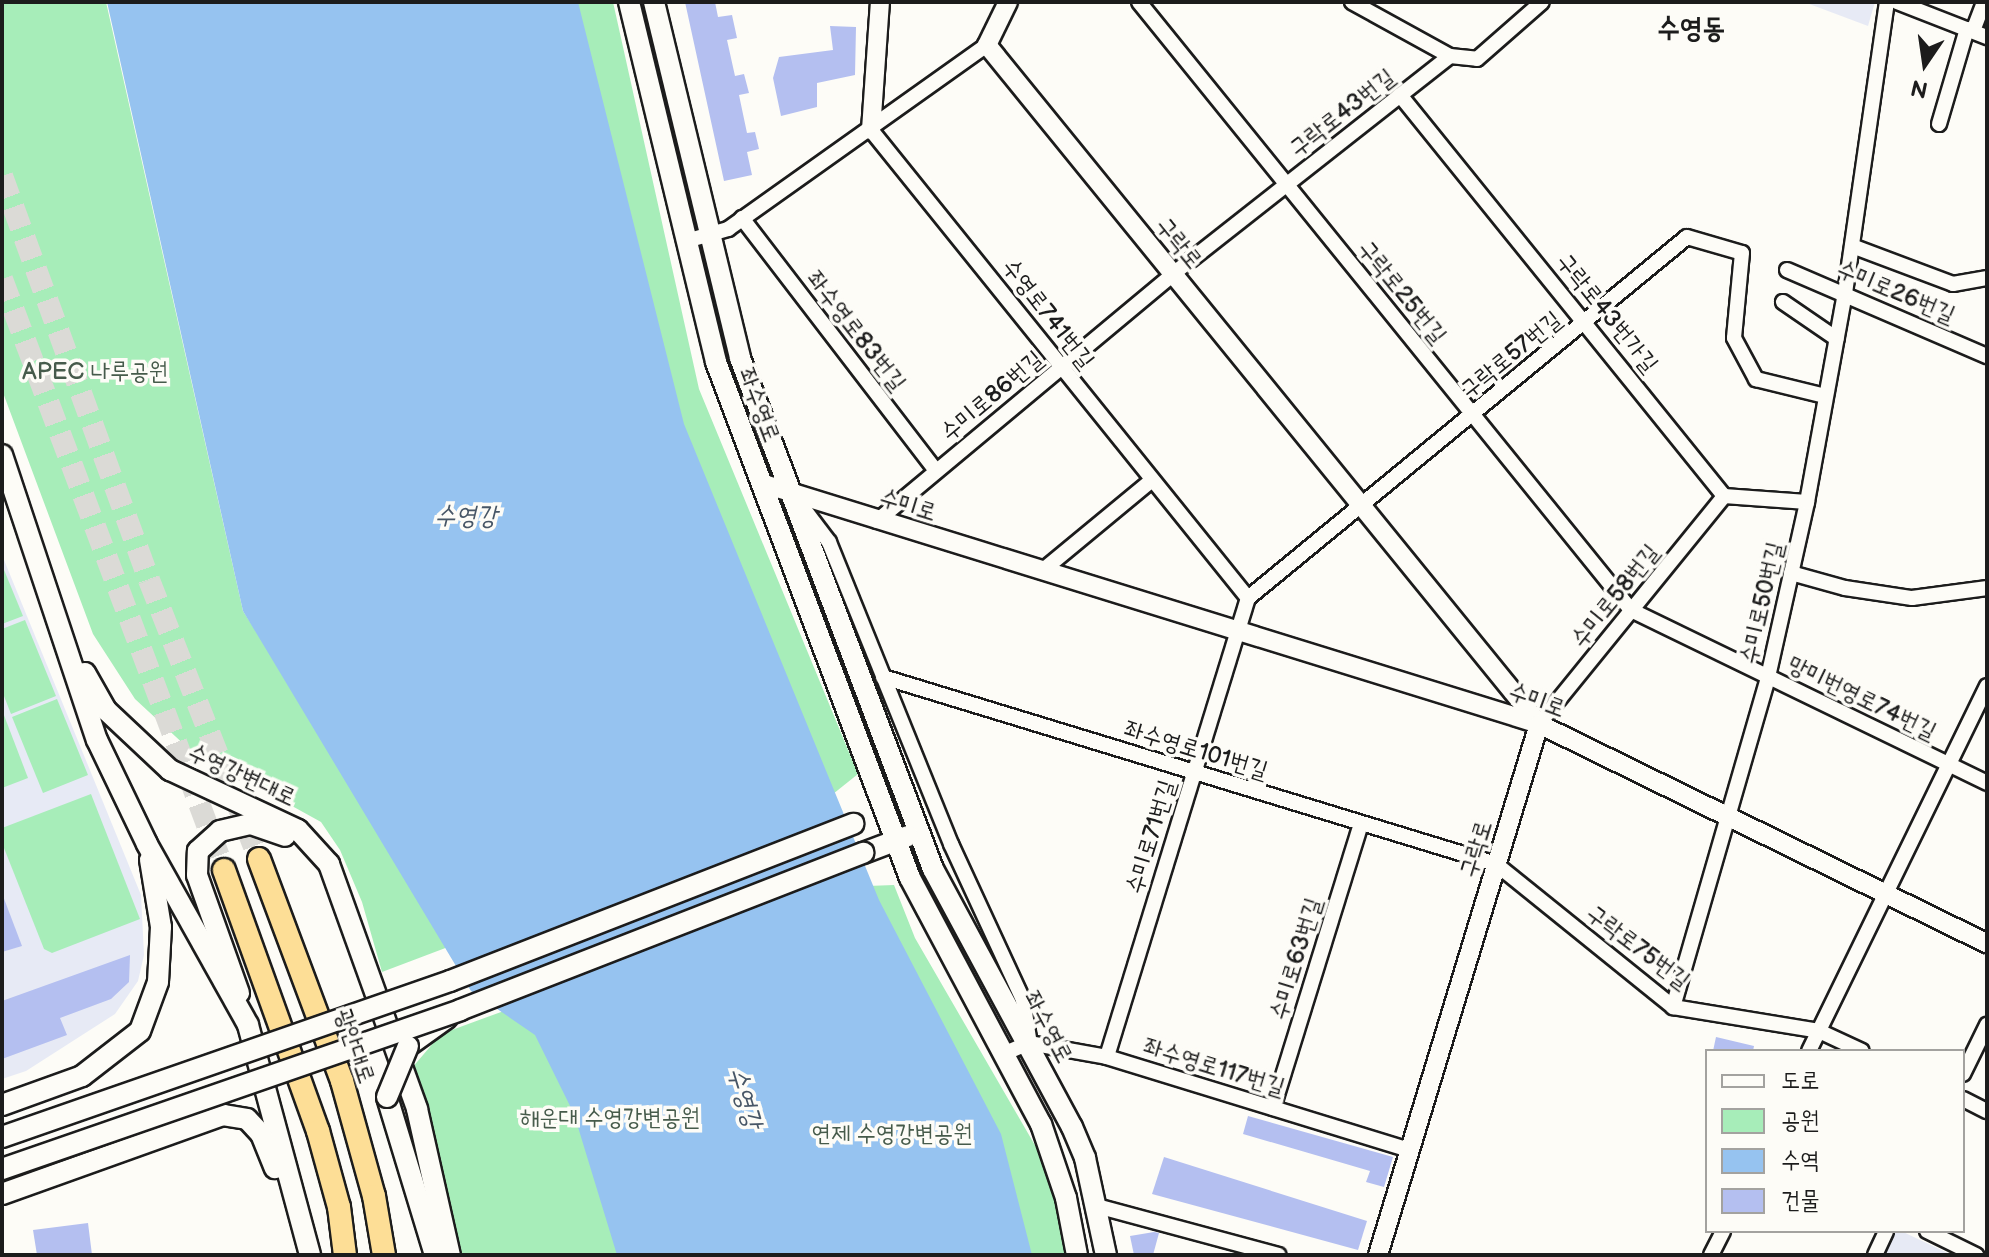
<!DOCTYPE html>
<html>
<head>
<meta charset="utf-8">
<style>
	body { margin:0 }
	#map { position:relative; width:1989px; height:1257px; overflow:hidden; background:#fdfcf7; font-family:"Balsamiq Sans","Poor Story",sans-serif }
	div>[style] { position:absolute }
	.built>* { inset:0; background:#e7eaf5 }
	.green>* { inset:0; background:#a7edb9 }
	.water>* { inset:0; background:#96c3f0 }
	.building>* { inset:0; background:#b4bff0 }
	.trunk-tunnel>* { height:22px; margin-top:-11px; transform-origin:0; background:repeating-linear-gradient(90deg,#dbdad6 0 22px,transparent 0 33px) }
	.roads { filter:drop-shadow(2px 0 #1c1c1c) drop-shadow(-2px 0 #1c1c1c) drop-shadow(0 2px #1c1c1c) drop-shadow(0 -2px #1c1c1c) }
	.minor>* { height:14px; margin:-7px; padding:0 7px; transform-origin:7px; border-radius:7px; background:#fdfcf7 }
	.tertiary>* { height:18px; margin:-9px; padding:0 9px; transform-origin:9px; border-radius:9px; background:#fdfcf7 }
	.secondary>* { height:20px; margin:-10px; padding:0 10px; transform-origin:10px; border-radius:10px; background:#fdfcf7 }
	.trunk>* { height:22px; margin:-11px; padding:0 11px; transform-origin:11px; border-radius:11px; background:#fdde96 }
	.bridges { filter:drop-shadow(2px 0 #1c1c1c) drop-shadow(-2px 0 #1c1c1c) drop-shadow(0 2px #1c1c1c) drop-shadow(0 -2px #1c1c1c) }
	.secondary-bridge>* { height:20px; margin:-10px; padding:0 10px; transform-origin:10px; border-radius:10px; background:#fdfcf7 }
	span { translate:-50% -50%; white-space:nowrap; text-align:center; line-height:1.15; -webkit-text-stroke:7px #fdfcf7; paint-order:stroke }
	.street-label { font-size:24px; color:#1c1c1c }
	.park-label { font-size:24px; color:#465b4b }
	.water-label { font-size:26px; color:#475666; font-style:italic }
	.quarter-label { font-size:28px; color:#1c1c1c; font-weight:700 }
	.frame { position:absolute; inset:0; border:4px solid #1c1c1c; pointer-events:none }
	.legend { position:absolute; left:1705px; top:1049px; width:260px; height:184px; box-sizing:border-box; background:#fdfcf7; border:2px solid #a3a29f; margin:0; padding:10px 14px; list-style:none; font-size:24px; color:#1c1c1c }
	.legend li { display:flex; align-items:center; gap:16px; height:40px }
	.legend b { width:40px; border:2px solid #a3a29f }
	.north { position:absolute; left:1885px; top:24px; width:80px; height:80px; -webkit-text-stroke:6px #fdfcf7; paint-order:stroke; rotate:193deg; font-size:22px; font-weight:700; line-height:32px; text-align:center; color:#1c1c1c }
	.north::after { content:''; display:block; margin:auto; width:28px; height:36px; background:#1c1c1c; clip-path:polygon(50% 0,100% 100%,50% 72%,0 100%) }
</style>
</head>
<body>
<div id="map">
	<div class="built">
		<div style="clip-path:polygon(1804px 2px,1875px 2px,1868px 26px)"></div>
		<div style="clip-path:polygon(2px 555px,141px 895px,144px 955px,138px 981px,115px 1014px,26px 1071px,2px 1079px)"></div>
		<div style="clip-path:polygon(1894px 1231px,1901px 1231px,1952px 1255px,1882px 1255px)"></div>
	</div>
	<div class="green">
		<div style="clip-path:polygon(2px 2px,106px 2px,243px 611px,456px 944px,382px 972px,362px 902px,340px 850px,321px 822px,189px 749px,135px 699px,93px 634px,2px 390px)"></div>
		<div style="clip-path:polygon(564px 2px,613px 2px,699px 389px,858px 774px,813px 810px,662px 407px)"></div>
		<div style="clip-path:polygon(2px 565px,23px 616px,2px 624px)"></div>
		<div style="clip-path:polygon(25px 620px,56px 696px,11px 714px,2px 691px,2px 629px)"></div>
		<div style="clip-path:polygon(57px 699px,88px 775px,43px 793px,12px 717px)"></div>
		<div style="clip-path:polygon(2px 710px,28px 778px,2px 788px)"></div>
		<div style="clip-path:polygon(91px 794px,140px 919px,52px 953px,44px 949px,2px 843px,2px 828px)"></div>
		<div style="clip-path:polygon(894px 885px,915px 938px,1051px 1173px,1067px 1255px,459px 1255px,441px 1171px,411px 1069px,441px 1034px,841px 887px)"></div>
	</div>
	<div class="water">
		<div style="clip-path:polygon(107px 2px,578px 2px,684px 424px,879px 900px,1001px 1134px,1032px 1255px,617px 1255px,574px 1114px,535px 1035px,471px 991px,243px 611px)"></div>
	</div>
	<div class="building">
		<div style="clip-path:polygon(685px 2px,715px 2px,718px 17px,732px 15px,737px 38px,727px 40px,735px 76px,744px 74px,749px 93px,739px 95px,747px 133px,755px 132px,759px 149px,747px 152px,752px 175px,724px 181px)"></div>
		<div style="clip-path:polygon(830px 26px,856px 27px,855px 75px,817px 83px,817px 107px,781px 116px,773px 78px,779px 57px,833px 50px)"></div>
		<div style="clip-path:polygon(3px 896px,22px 946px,2px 952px,2px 896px)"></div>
		<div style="clip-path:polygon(130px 955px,129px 982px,111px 999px,60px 1018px,67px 1035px,2px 1059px,2px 1001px)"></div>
		<div style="clip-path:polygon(1716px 1037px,1754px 1046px,1753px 1051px,1713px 1051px)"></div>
		<div style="clip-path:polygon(1248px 1116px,1393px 1157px,1384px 1187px,1366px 1182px,1370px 1171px,1243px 1134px)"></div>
		<div style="clip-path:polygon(1164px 1157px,1367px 1221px,1358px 1250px,1152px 1194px)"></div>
		<div style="clip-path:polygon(88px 1223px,92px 1255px,37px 1255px,33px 1230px)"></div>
		<div style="clip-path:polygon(1154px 1232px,1159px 1233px,1153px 1255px,1134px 1255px,1130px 1236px)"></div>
	</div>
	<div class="trunk-tunnel">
		<div style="left:2px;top:176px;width:430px;rotate:70deg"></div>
		<div style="left:149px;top:580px;width:300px;rotate:68.5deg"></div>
		<div style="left:2px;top:279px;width:631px;rotate:69.41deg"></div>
	</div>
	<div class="roads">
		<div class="minor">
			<div style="left:1139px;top:2px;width:782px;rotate:51.02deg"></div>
			<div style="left:1631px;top:610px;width:396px;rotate:25.9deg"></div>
			<div style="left:1352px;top:2px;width:112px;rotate:28.9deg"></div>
			<div style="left:1450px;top:56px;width:27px;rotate:6deg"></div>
			<div style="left:1477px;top:59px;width:86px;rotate:-41.2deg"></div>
			<div style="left:1897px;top:2px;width:97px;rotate:21.3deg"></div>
			<div style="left:1973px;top:31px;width:31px;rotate:-69deg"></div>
			<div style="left:1400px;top:95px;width:516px;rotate:51.06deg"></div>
			<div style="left:1724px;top:496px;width:83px;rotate:4.1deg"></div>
			<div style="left:1939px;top:124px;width:99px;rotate:-73.6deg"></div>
			<div style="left:871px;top:130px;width:601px;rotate:51.15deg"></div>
			<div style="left:1248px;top:598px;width:480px;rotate:107.1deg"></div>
			<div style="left:742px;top:218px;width:319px;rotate:52.5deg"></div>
			<div style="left:686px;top:241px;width:44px;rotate:-15.9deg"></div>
			<div style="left:728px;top:229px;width:318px;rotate:-35.4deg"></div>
			<div style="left:1852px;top:246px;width:108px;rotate:20.6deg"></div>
			<div style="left:1953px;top:284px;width:35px;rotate:-10deg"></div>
			<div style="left:1787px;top:270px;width:218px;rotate:23.3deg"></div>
			<div style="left:1783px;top:302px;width:65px;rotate:34.4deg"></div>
			<div style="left:801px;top:505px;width:46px;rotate:52.9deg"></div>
			<div style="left:829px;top:542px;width:326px;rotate:68deg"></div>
			<div style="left:951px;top:844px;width:172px;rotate:65.2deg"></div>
			<div style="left:1023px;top:1000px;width:39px;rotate:81deg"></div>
			<div style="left:877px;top:521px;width:386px;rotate:-39.8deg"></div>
			<div style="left:1173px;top:274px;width:352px;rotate:-38.2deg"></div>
			<div style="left:1042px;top:571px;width:143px;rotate:-39.6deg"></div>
			<div style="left:1791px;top:573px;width:56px;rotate:15.5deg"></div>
			<div style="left:1845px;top:588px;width:68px;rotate:8.5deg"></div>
			<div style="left:1912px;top:598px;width:76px;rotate:-7.6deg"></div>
			<div style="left:1248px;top:598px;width:568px;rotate:-39.43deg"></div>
			<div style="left:1687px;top:237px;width:57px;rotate:16.2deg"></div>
			<div style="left:1742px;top:253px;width:85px;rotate:95.4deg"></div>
			<div style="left:1734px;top:338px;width:47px;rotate:61.8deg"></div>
			<div style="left:1756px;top:379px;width:71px;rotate:13.8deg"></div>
			<div style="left:883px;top:677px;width:641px;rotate:16.96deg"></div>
			<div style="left:1496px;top:864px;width:228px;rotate:38.9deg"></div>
			<div style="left:1673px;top:1007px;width:148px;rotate:9.3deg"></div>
			<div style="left:1819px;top:1031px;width:47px;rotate:24.9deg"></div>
			<div style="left:1539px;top:724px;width:294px;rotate:-50.9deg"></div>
			<div style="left:1673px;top:1007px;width:343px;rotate:-73.9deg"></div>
			<div style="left:1768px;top:677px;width:179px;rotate:-77.4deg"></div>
			<div style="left:1807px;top:502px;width:212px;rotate:-79.7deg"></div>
			<div style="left:1845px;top:293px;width:294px;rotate:-81.8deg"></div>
			<div style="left:1809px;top:1051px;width:406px;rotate:-64deg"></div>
			<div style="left:1003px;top:1054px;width:28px;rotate:-23deg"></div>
			<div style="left:1029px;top:1043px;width:79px;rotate:10.2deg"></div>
			<div style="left:1107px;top:1057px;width:317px;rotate:17.1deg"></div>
			<div style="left:1963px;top:1074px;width:55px;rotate:-63.9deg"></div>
			<div style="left:1963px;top:1099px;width:27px;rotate:27deg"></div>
			<div style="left:1273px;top:1108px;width:298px;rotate:-72.8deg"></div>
			<div style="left:1097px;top:1206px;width:188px;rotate:15.1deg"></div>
			<div style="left:1927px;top:1231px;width:55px;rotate:26.1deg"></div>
			<div style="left:1711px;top:1255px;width:27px;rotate:-63deg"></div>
			<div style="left:1875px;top:1255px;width:26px;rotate:-65deg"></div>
		</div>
		<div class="tertiary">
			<div style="left:1008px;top:2px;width:48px;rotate:116deg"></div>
			<div style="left:987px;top:45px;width:875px;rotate:50.89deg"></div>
			<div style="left:871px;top:130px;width:128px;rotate:-86deg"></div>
			<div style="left:761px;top:483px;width:814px;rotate:17.21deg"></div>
			<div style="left:1539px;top:724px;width:499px;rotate:26.1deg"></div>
			<div style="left:1378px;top:1255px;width:555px;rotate:-73.13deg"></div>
		</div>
		<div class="secondary">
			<div style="left:629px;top:2px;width:370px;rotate:76.4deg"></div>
			<div style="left:716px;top:362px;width:551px;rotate:69.4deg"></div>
			<div style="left:910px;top:878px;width:279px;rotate:62deg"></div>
			<div style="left:1041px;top:1124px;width:78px;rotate:71.3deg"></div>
			<div style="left:1066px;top:1198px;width:58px;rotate:79.1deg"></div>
			<div style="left:654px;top:2px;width:366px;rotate:76.4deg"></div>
			<div style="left:740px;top:358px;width:546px;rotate:69.31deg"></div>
			<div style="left:933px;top:869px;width:293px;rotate:61.7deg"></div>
			<div style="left:1072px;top:1127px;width:34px;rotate:67deg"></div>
			<div style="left:1085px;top:1158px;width:99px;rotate:77.8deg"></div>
			<div style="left:2px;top:455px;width:300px;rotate:71.6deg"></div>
			<div style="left:97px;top:740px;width:115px;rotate:64.3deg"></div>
			<div style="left:147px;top:844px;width:207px;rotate:60.8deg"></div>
			<div style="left:248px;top:1025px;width:238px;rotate:74.9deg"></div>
			<div style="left:85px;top:673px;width:43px;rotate:60.4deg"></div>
			<div style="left:106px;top:710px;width:88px;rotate:43.2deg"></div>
			<div style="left:170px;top:770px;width:141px;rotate:25.1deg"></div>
			<div style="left:298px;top:830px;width:46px;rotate:47.6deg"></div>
			<div style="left:329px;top:864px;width:260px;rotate:70.2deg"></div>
			<div style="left:417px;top:1109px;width:150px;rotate:77.3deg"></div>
			<div style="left:863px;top:853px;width:48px;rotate:-20.7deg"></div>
			<div style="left:239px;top:993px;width:125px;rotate:-109.6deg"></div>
			<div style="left:197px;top:875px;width:24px;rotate:-88deg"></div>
			<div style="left:198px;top:851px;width:30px;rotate:-42deg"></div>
			<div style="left:220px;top:831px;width:32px;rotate:-13deg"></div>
			<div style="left:251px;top:824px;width:36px;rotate:19deg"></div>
			<div style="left:408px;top:1046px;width:48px;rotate:-35.7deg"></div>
			<div style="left:387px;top:1097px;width:165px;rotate:73.1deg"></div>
			<div style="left:2px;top:1105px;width:85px;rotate:-19.9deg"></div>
			<div style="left:82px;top:1076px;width:73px;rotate:-37.8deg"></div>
			<div style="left:140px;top:1031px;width:52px;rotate:-69.8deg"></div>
			<div style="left:158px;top:982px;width:55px;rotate:-86.9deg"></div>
			<div style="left:161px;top:927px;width:68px;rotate:-99.3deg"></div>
			<div style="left:2px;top:1194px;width:235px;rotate:-19.7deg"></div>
			<div style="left:223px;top:1115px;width:24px;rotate:9deg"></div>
			<div style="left:247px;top:1119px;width:21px;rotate:47deg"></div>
			<div style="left:261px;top:1134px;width:37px;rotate:68deg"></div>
		</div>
		<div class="trunk">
			<div style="left:259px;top:859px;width:237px;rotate:69.5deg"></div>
			<div style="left:342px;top:1081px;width:119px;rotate:74.5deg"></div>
			<div style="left:374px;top:1196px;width:60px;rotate:80.4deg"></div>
			<div style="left:224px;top:870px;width:277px;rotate:70.2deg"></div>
			<div style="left:318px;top:1131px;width:79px;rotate:74.6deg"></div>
			<div style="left:339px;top:1207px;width:48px;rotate:82.9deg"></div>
		</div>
	</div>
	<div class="bridges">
		<div class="secondary-bridge">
			<div style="left:387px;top:1097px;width:55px;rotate:-67.6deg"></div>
			<div style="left:2px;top:1137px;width:474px;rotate:-19.2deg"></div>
			<div style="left:450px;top:981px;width:433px;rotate:-21.3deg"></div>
			<div style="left:2px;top:1169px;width:485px;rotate:-19.1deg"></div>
			<div style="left:460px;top:1010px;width:433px;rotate:-21.3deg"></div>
		</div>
	</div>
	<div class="street-label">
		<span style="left:1342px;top:113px;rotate:-38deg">구락로43번길</span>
		<span style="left:1179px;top:243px;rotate:51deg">구락로</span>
		<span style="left:1402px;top:292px;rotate:51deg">구락로25번길</span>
		<span style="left:1896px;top:292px;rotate:23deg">수미로26번길</span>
		<span style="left:1607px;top:313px;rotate:51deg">구락로43번가길</span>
		<span style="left:1048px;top:314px;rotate:52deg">수영로741번길</span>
		<span style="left:856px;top:331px;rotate:52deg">좌수영로83번길</span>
		<span style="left:1511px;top:355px;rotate:-39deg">구락로57번길</span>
		<span style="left:992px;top:396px;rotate:-40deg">수미로86번길</span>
		<span style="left:759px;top:405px;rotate:69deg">좌수영로</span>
		<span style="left:908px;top:505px;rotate:17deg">수미로</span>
		<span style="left:1615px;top:596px;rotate:-51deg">수미로58번길</span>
		<span style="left:1762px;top:603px;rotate:-77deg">수미로50번길</span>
		<span style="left:1862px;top:698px;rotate:26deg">망미번영로74번길</span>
		<span style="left:1537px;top:700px;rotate:20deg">수미로</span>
		<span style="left:1196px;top:750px;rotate:17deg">좌수영로101번길</span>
		<span style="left:242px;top:775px;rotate:25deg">수영강변대로</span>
		<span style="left:1151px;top:837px;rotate:-73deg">수미로71번길</span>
		<span style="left:1476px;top:849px;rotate:-73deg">구락로</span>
		<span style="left:1638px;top:947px;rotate:37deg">구락로75번길</span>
		<span style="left:1296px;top:959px;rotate:-73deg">수미로63번길</span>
		<span style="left:1048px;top:1027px;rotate:62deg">좌수영로</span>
		<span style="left:355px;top:1046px;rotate:71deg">광안대로</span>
		<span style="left:1214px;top:1067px;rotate:17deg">좌수영로117번길</span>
	</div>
	<div class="park-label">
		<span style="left:95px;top:372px">APEC 나루공원</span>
		<span style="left:610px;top:1118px">해운대 수영강변공원</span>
		<span style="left:892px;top:1134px">연제 수영강변공원</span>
	</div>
	<div class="water-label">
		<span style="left:466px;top:517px">수영강</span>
		<span style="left:744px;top:1098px;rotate:73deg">수영강</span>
	</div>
	<div class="quarter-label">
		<span style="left:1691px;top:29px">수영동</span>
	</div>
	<div class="frame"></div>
	<ul class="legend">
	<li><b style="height:10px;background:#fdfcf7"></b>도로</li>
	<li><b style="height:22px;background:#a7edb9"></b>공원</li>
	<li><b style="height:22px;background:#96c3f0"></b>수역</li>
	<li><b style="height:22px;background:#b4bff0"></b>건물</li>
	</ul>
	<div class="north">N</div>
</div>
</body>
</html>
